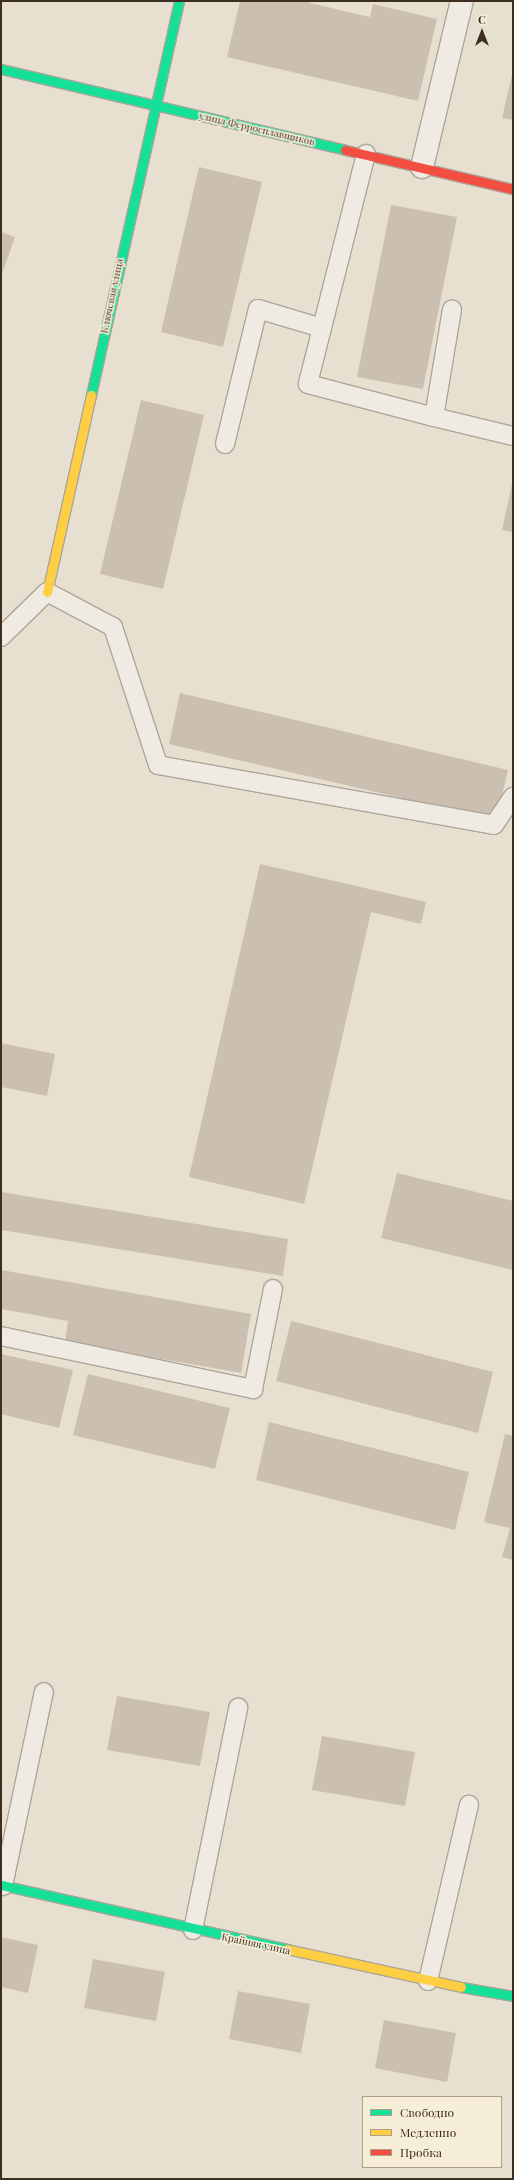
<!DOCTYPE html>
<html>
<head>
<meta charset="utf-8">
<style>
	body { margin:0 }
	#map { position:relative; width:514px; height:2180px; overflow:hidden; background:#e7e0d1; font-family:"Playfair Display",serif }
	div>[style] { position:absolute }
	.building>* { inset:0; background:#cbbfb2 }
	.roads { filter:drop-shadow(1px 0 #ada599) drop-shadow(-1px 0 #ada599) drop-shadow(0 1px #ada599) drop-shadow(0 -1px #ada599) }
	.lane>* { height:18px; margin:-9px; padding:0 9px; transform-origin:9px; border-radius:9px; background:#efebe3 }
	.street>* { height:22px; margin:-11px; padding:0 11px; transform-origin:11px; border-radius:11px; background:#efebe3 }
	.fast>* { height:9px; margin:-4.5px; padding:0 4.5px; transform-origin:4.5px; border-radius:4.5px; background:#16e098 }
	.slow>* { height:9px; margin:-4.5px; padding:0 4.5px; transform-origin:4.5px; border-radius:4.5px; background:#ffcf43 }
	.jam>* { height:9px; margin:-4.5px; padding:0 4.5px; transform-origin:4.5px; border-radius:4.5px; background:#f24e42 }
	span { translate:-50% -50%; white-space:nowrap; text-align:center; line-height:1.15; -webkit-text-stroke:3px #f7eed8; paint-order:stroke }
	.street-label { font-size:10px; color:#3d2e20 }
	.frame { position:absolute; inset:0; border:2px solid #3d2e20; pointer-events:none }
	.legend { position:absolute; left:362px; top:2096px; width:140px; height:72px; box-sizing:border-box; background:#f7eed8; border:1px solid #ada18e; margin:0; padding:5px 7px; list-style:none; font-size:12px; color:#3d2e20 }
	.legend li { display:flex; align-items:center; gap:8px; height:20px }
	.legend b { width:20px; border:1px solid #ada18e }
	.north { position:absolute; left:462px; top:12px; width:40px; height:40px; -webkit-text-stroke:3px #f7eed8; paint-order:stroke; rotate:0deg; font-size:11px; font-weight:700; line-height:16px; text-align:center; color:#3d2e20 }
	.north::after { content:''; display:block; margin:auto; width:14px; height:18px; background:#3d2e20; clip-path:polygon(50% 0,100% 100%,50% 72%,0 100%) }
</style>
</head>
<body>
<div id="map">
	<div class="building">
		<div style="clip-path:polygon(240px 1px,311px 1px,310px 3px,370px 17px,373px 4px,437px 19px,418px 101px,227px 57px)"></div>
		<div style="clip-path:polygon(512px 75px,513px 75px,513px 120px,502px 118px)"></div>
		<div style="clip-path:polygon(199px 167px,262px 182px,223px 347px,161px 332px)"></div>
		<div style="clip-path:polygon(391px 205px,457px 217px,423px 389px,357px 377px)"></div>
		<div style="clip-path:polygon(1px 232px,15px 237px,1px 277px)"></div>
		<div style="clip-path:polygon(141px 400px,204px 415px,163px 589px,100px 574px)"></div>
		<div style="clip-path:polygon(512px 484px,513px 484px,513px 532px,502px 530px)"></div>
		<div style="clip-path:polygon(180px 693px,508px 770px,496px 820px,169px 744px)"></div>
		<div style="clip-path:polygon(260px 864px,426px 902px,421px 924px,371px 912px,304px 1204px,189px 1177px)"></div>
		<div style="clip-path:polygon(1px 1043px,55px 1054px,47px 1096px,1px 1087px)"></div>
		<div style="clip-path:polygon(397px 1173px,513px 1201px,513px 1270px,381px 1238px)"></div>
		<div style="clip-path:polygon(1px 1192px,288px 1239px,283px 1276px,1px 1230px)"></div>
		<div style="clip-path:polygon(1px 1270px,251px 1314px,241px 1373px,65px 1342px,68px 1321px,1px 1309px)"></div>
		<div style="clip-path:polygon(291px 1321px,493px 1372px,478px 1433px,276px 1381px)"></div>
		<div style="clip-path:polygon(1px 1354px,73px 1370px,59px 1428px,1px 1414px)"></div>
		<div style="clip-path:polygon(88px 1374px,230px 1408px,215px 1469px,73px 1435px)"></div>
		<div style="clip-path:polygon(269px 1422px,469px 1472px,455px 1530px,256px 1480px)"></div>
		<div style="clip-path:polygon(505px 1434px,513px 1436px,513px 1560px,502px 1557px,510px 1528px,484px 1522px)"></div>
		<div style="clip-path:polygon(117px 1696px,210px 1712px,200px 1766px,107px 1750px)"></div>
		<div style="clip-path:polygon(322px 1736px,415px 1752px,405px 1806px,312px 1790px)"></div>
		<div style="clip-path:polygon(1px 1937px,38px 1945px,28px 1993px,1px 1987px)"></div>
		<div style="clip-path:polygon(93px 1959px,165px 1972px,156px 2021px,84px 2008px)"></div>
		<div style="clip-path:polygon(238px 1991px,310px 2004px,301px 2053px,229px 2039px)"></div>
		<div style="clip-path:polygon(384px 2020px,456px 2033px,447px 2082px,375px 2068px)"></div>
	</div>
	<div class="roads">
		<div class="lane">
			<div style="left:366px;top:154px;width:237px;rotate:104.2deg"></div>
			<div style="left:308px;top:384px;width:130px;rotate:14.7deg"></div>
			<div style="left:434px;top:417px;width:109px;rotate:-80.5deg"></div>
			<div style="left:434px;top:417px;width:81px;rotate:13.5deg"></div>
			<div style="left:225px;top:444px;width:139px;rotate:-76.3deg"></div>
			<div style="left:258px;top:309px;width:67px;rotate:16.5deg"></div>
			<div style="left:1px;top:637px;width:64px;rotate:-44.4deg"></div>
			<div style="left:47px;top:592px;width:75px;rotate:27.9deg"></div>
			<div style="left:113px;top:627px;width:145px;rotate:71.9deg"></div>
			<div style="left:158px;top:765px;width:341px;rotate:10.1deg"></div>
			<div style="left:494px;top:825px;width:34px;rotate:-56deg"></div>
			<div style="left:1px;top:1336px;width:258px;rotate:11.9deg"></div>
			<div style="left:253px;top:1389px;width:102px;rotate:-78.7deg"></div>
			<div style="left:3px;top:1886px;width:198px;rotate:-78.1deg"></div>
			<div style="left:193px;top:1930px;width:227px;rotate:-78.5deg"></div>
			<div style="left:428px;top:1981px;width:181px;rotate:-76.9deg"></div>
		</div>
		<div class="street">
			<div style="left:422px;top:167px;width:171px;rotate:-76.5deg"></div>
		</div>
		<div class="fast">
			<div style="left:1px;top:69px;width:353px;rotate:13.2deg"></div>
			<div style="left:91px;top:395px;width:404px;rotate:-77.4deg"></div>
			<div style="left:1px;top:1885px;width:293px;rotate:12.6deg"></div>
			<div style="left:461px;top:1987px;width:53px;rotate:9.8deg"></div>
		</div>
		<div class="slow">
			<div style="left:47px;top:592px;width:202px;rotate:-77.4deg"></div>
			<div style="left:287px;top:1949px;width:178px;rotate:12.3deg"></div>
		</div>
		<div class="jam">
			<div style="left:345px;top:150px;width:172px;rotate:13.1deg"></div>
		</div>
	</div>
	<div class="street-label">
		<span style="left:257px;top:129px;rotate:13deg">улица Ферросплавщиков</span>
		<span style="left:112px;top:296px;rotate:-78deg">Ключевая улица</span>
		<span style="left:256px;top:1944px;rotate:12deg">Крайняя улица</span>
	</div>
	<div class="frame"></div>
	<ul class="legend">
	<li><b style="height:5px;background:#16e098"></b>Свободно</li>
	<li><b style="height:5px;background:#ffcf43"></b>Медленно</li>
	<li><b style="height:5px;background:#f24e42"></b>Пробка</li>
	</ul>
	<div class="north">С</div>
</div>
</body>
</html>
